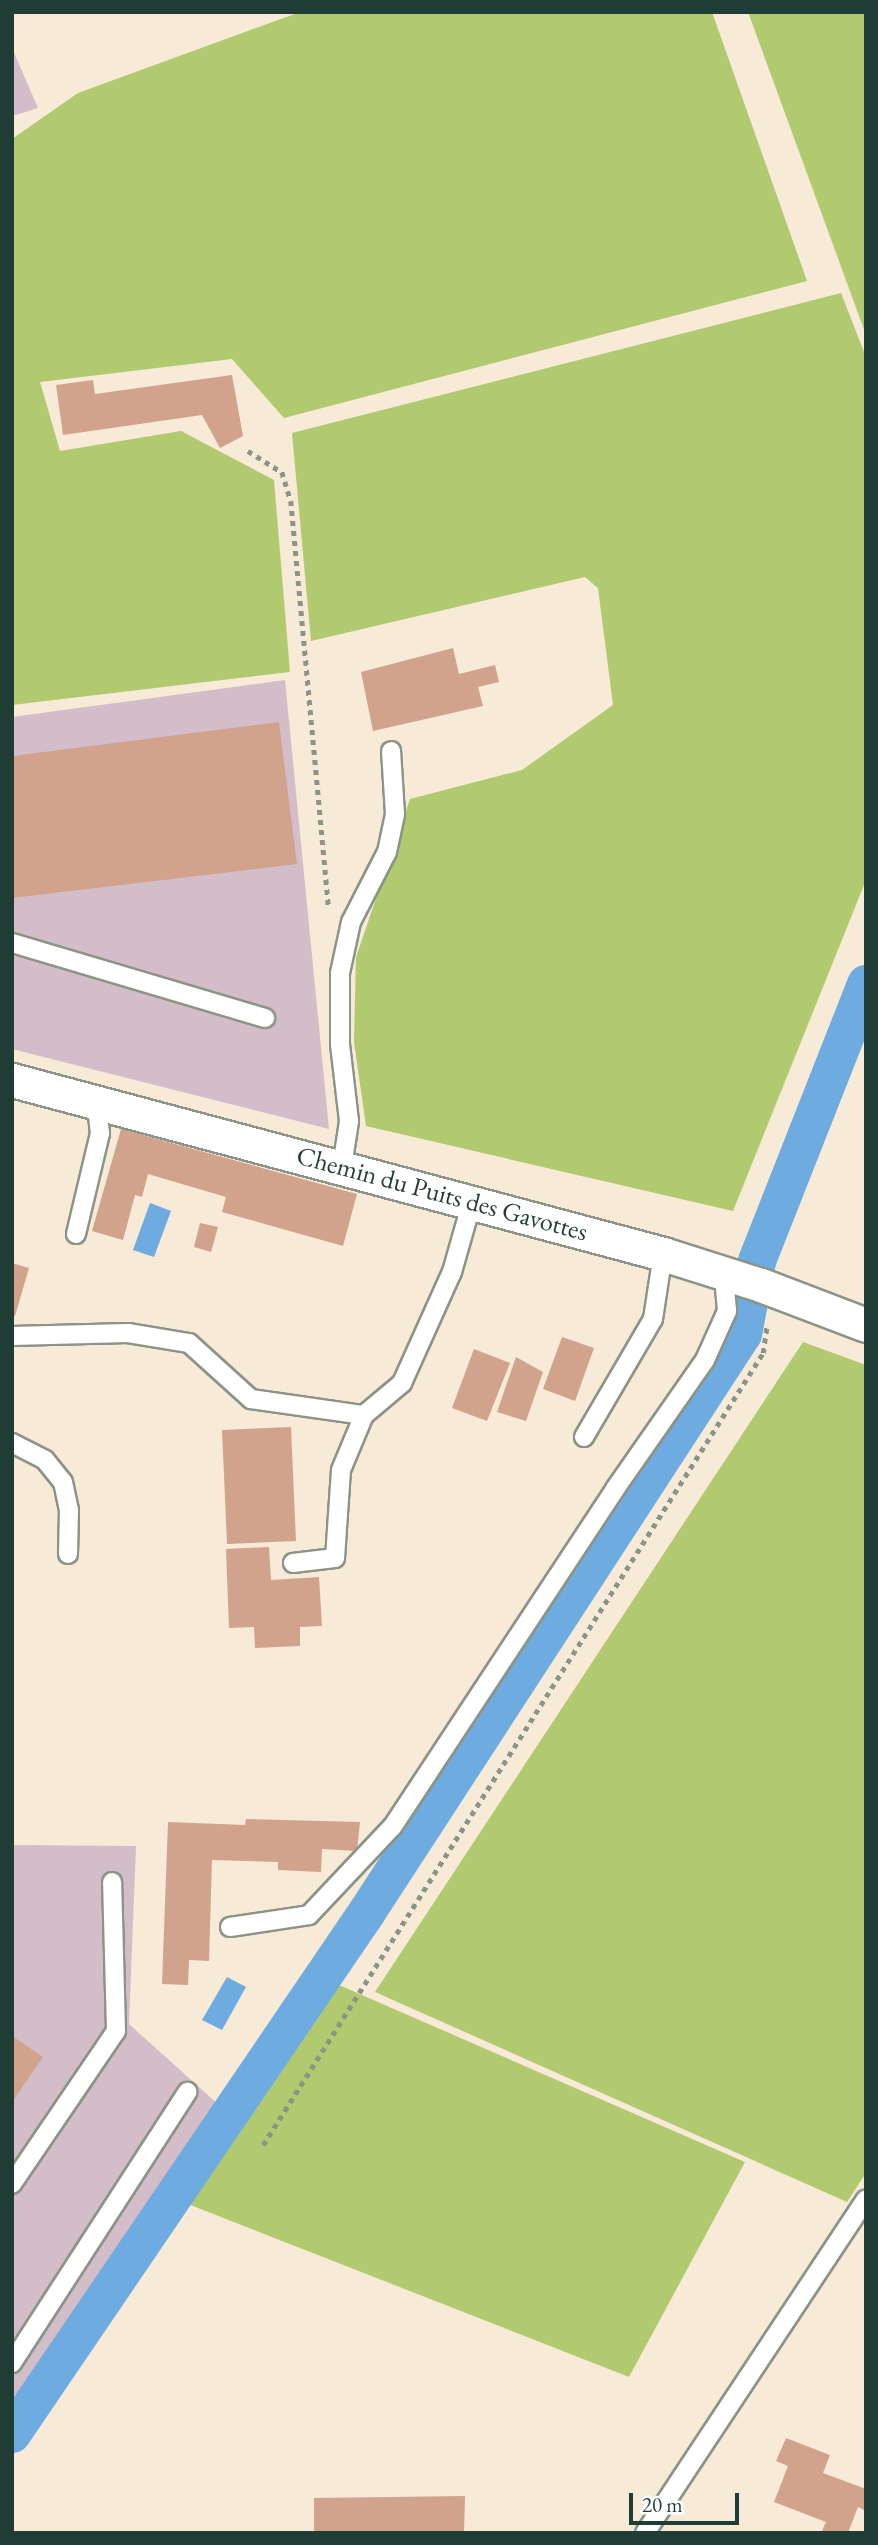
<!DOCTYPE html>
<html>
<head>
<meta charset="utf-8">
<style>
	body { margin:0 }
	#map { position:relative; width:878px; height:2545px; overflow:hidden; background:#f7ead7; font-family:"EB Garamond",serif }
	div>[style] { position:absolute }
	.industrial>* { inset:0; background:#d2bdc8 }
	.green>* { inset:0; background:#b1c96f }
	.water>* { inset:0; background:#6dabe0 }
	.canal>* { height:38px; margin:-19px; padding:0 19px; transform-origin:19px; border-radius:19px; background:#6dabe0 }
	.building>* { inset:0; background:#d1a38d }
	.path>* { height:4.5px; margin-top:-2.25px; transform-origin:0; background:repeating-linear-gradient(90deg,#8b9486 0 5px,transparent 0 10px) }
	.roads { filter:drop-shadow(2px 0 #8b9486) drop-shadow(-2px 0 #8b9486) drop-shadow(0 2px #8b9486) drop-shadow(0 -2px #8b9486) }
	.lane>* { height:18px; margin:-9px; padding:0 9px; transform-origin:9px; border-radius:9px; background:#fff }
	.street>* { height:33px; margin:-16.5px; padding:0 16.5px; transform-origin:16.5px; border-radius:16.5px; background:#fff }
	span { translate:-50% -50%; white-space:nowrap; text-align:center; line-height:1.15; -webkit-text-stroke:7px #fff; paint-order:stroke }
	.street-label { font-size:26px; color:#1f3d34 }
	.frame { position:absolute; inset:0; border:14px solid #1f3d34; pointer-events:none }
	.scale { position:absolute; left:629px; top:2493px; width:110px; height:32px; box-sizing:border-box; border:4px solid #1f3d34; border-top:0; padding-left:9px; font-size:21px; line-height:24px; white-space:nowrap; color:#1f3d34; -webkit-text-stroke:5px #fff; paint-order:stroke }
</style>
</head>
<body>
<div id="map">
	<div class="industrial">
		<div style="clip-path:polygon(12px 48px,38px 108px,12px 116px)"></div>
		<div style="clip-path:polygon(285px 680px,329px 1129px,12px 1049px,12px 717px)"></div>
		<div style="clip-path:polygon(12px 1845px,136px 1846px,129px 2024px,219px 2105px,12px 2403px)"></div>
	</div>
	<div class="green">
		<div style="clip-path:polygon(300px 12px,712px 12px,807px 281px,284px 418px,232px 359px,40px 382px,60px 451px,181px 431px,274px 480px,290px 672px,12px 705px,12px 139px,78px 93px)"></div>
		<div style="clip-path:polygon(748px 12px,866px 12px,866px 335px)"></div>
		<div style="clip-path:polygon(841px 293px,866px 357px,866px 880px,733px 1211px,366px 1126px,354px 1042px,356px 957px,410px 799px,522px 770px,613px 705px,598px 588px,585px 577px,311px 641px,292px 433px)"></div>
		<div style="clip-path:polygon(803px 1342px,866px 1365px,866px 2173px,847px 2202px,375px 1992px)"></div>
		<div style="clip-path:polygon(339px 1985px,745px 2162px,629px 2377px,188px 2204px)"></div>
	</div>
	<div class="water">
		<div style="clip-path:polygon(150px 1203px,171px 1211px,154px 1257px,133px 1250px)"></div>
		<div style="clip-path:polygon(227px 1977px,246px 1987px,222px 2030px,202px 2020px)"></div>
	</div>
	<div class="canal">
		<div style="left:12px;top:2434px;width:631px;rotate:-55.78deg"></div>
		<div style="left:367px;top:1912px;width:690px;rotate:-56.96deg"></div>
		<div style="left:743px;top:1334px;width:74px;rotate:-79.1deg"></div>
		<div style="left:757px;top:1261px;width:298px;rotate:-68.5deg"></div>
	</div>
	<div class="building">
		<div style="clip-path:polygon(232px 375px,243px 436px,220px 448px,202px 415px,63px 435px,56px 385px,93px 380px,95px 394px)"></div>
		<div style="clip-path:polygon(453px 648px,459px 674px,495px 665px,499px 682px,478px 687px,483px 706px,373px 731px,361px 672px)"></div>
		<div style="clip-path:polygon(279px 722px,297px 864px,12px 898px,12px 756px)"></div>
		<div style="clip-path:polygon(121px 1129px,357px 1194px,343px 1246px,222px 1212px,226px 1197px,148px 1174px,142px 1197px,135px 1195px,123px 1240px,92px 1231px)"></div>
		<div style="clip-path:polygon(200px 1223px,218px 1227px,211px 1252px,194px 1247px)"></div>
		<div style="clip-path:polygon(12px 1263px,29px 1268px,15px 1316px,12px 1315px)"></div>
		<div style="clip-path:polygon(562px 1337px,594px 1348px,575px 1401px,543px 1389px)"></div>
		<div style="clip-path:polygon(474px 1349px,510px 1363px,487px 1421px,452px 1408px)"></div>
		<div style="clip-path:polygon(516px 1357px,543px 1372px,526px 1421px,497px 1412px)"></div>
		<div style="clip-path:polygon(291px 1427px,296px 1541px,227px 1544px,222px 1430px)"></div>
		<div style="clip-path:polygon(269px 1547px,271px 1580px,319px 1577px,322px 1626px,300px 1627px,300px 1646px,255px 1648px,254px 1627px,229px 1628px,226px 1549px)"></div>
		<div style="clip-path:polygon(246px 1819px,360px 1822px,357px 1851px,322px 1849px,321px 1872px,278px 1870px,278px 1862px,212px 1860px,209px 1961px,189px 1960px,188px 1985px,162px 1984px,168px 1822px,245px 1825px)"></div>
		<div style="clip-path:polygon(12px 2036px,43px 2057px,12px 2102px)"></div>
		<div style="clip-path:polygon(786px 2438px,830px 2455px,823px 2473px,866px 2489px,866px 2511px,858px 2507px,848px 2533px,821px 2533px,826px 2522px,774px 2502px,788px 2466px,776px 2461px)"></div>
		<div style="clip-path:polygon(465px 2496px,464px 2533px,314px 2533px,314px 2498px)"></div>
	</div>
	<div class="path">
		<div style="left:248px;top:451px;width:40px;rotate:32deg"></div>
		<div style="left:282px;top:472px;width:30px;rotate:73deg"></div>
		<div style="left:291px;top:501px;width:408px;rotate:84.7deg"></div>
		<div style="left:263px;top:2145px;width:937px;rotate:-57.74deg"></div>
		<div style="left:763px;top:1353px;width:28px;rotate:-82deg"></div>
	</div>
	<div class="roads">
		<div class="lane">
			<div style="left:12px;top:943px;width:264px;rotate:16.5deg"></div>
			<div style="left:342px;top:1167px;width:47px;rotate:-81.3deg"></div>
			<div style="left:349px;top:1121px;width:78px;rotate:-96.7deg"></div>
			<div style="left:340px;top:1044px;width:71px;rotate:-90deg"></div>
			<div style="left:340px;top:973px;width:52px;rotate:-77.8deg"></div>
			<div style="left:351px;top:922px;width:79px;rotate:-62.8deg"></div>
			<div style="left:387px;top:852px;width:39px;rotate:-78deg"></div>
			<div style="left:395px;top:814px;width:63px;rotate:-93.6deg"></div>
			<div style="left:76px;top:1234px;width:104px;rotate:-76.6deg"></div>
			<div style="left:100px;top:1133px;width:32px;rotate:-97deg"></div>
			<div style="left:12px;top:1336px;width:116px;rotate:-1.5deg"></div>
			<div style="left:128px;top:1333px;width:62px;rotate:9.3deg"></div>
			<div style="left:189px;top:1343px;width:84px;rotate:42.1deg"></div>
			<div style="left:251px;top:1399px;width:114px;rotate:8.1deg"></div>
			<div style="left:364px;top:1415px;width:50px;rotate:-40.1deg"></div>
			<div style="left:402px;top:1383px;width:122px;rotate:-65.8deg"></div>
			<div style="left:452px;top:1272px;width:73px;rotate:-74.1deg"></div>
			<div style="left:584px;top:1437px;width:137px;rotate:-59.7deg"></div>
			<div style="left:653px;top:1319px;width:66px;rotate:-81.3deg"></div>
			<div style="left:12px;top:1443px;width:37px;rotate:27deg"></div>
			<div style="left:45px;top:1460px;width:28px;rotate:51deg"></div>
			<div style="left:63px;top:1482px;width:29px;rotate:78deg"></div>
			<div style="left:69px;top:1510px;width:44px;rotate:91.3deg"></div>
			<div style="left:293px;top:1563px;width:42px;rotate:-6.8deg"></div>
			<div style="left:335px;top:1558px;width:88px;rotate:-86.1deg"></div>
			<div style="left:341px;top:1470px;width:60px;rotate:-67.3deg"></div>
			<div style="left:230px;top:1927px;width:80px;rotate:-8.6deg"></div>
			<div style="left:309px;top:1915px;width:122px;rotate:-46.7deg"></div>
			<div style="left:393px;top:1826px;width:404px;rotate:-56.6deg"></div>
			<div style="left:615px;top:1489px;width:157px;rotate:-55.1deg"></div>
			<div style="left:705px;top:1360px;width:54px;rotate:-65.8deg"></div>
			<div style="left:727px;top:1311px;width:38px;rotate:-95deg"></div>
			<div style="left:12px;top:2184px;width:185px;rotate:-55.8deg"></div>
			<div style="left:116px;top:2031px;width:149px;rotate:-91.5deg"></div>
			<div style="left:12px;top:2363px;width:323px;rotate:-57.1deg"></div>
			<div style="left:645px;top:2533px;width:400px;rotate:-56.5deg"></div>
		</div>
		<div class="street">
			<div style="left:12px;top:1080px;width:674px;rotate:14.96deg"></div>
			<div style="left:663px;top:1254px;width:103px;rotate:17.6deg"></div>
			<div style="left:761px;top:1285px;width:112px;rotate:20.9deg"></div>
		</div>
	</div>
	<div class="street-label">
		<span style="left:442px;top:1194px;rotate:15deg">Chemin du Puits des Gavottes</span>
	</div>
	<div class="frame"></div>
	<div class="scale">20 m</div>
</div>
</body>
</html>
